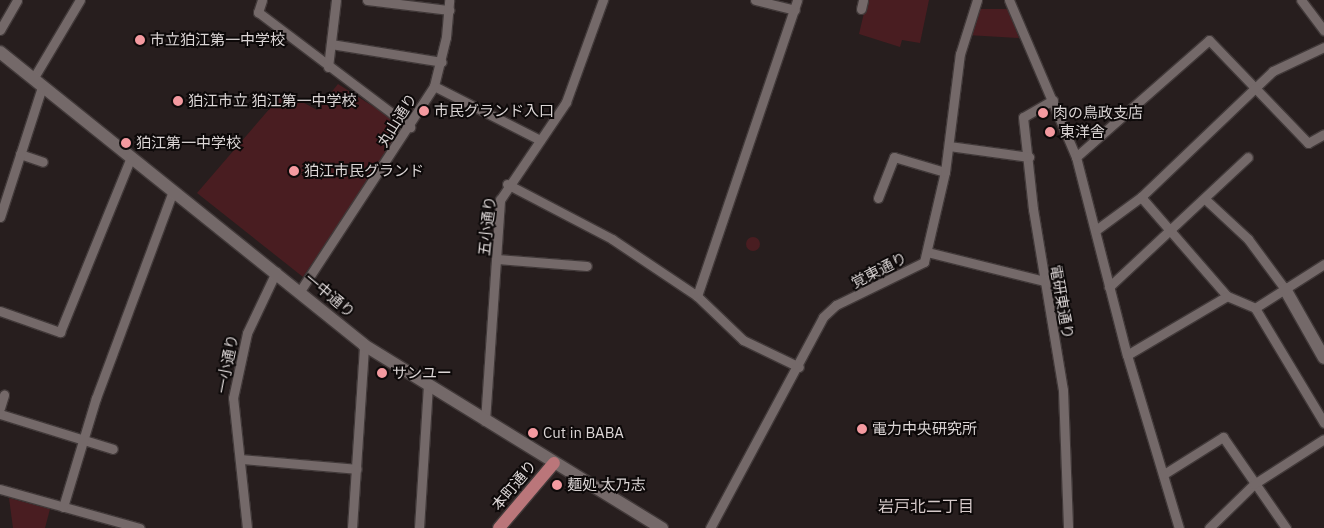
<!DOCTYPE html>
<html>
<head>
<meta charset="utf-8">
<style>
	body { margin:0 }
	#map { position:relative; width:1324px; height:528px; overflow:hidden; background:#271e1e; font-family:"IBM Plex Sans","Noto Sans JP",sans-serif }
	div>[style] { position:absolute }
	.green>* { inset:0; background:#491d21 }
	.round { border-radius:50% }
	.roads { filter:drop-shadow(1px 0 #413939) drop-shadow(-1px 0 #413939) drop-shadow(0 1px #413939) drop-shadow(0 -1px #413939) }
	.street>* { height:9px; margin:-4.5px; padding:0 4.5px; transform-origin:4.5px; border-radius:4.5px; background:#746969 }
	.secondary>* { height:12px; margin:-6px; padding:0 6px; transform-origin:6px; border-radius:6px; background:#746969 }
	.primary>* { height:12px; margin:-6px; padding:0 6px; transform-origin:6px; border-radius:6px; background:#ba767a }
	.dots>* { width:14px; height:14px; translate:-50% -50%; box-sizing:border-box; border:2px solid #0d0909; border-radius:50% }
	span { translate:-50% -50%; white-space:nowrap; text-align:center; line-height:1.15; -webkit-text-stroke:4px #0d0909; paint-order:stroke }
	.poi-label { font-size:15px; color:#dbd5d5 }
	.left { translate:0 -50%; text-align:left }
	.street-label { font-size:15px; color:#dbd5d5 }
	.neighbourhood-label { font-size:16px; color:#d5c9c9 }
</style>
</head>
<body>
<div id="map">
	<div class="green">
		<div style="clip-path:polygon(867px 0,929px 0,920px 43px,902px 40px,900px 47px,859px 34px)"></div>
		<div style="clip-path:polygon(975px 9px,1008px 9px,1019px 38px,967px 35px)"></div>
		<div style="clip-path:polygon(338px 84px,396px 121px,400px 131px,303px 277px,197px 193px,284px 92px,317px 110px)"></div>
		<div class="round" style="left:746px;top:237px;width:14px;height:14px"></div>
		<div style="clip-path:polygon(9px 498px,50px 509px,45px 528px,13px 528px)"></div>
	</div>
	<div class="roads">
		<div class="street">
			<div style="left:262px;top:0;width:13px;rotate:108deg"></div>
			<div style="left:258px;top:12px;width:191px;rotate:37.1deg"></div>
			<div style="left:367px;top:0;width:83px;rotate:7deg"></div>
			<div style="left:755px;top:0;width:41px;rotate:14deg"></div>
			<div style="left:1009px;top:0;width:171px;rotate:66.9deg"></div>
			<div style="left:1076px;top:157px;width:204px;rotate:75.6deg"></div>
			<div style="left:1127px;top:355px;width:181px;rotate:73.3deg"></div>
			<div style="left:1301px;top:0;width:38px;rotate:53deg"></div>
			<div style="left:861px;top:9px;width:9px;rotate:-77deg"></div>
			<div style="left:0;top:30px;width:34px;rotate:-60deg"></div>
			<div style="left:331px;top:44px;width:112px;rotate:9.2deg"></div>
			<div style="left:328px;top:67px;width:67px;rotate:-83.2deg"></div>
			<div style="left:33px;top:79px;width:92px;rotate:-59.3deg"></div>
			<div style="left:434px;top:86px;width:119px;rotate:27deg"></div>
			<div style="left:1053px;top:100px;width:34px;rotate:150deg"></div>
			<div style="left:1023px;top:117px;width:93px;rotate:83.8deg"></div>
			<div style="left:1033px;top:209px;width:183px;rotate:80.6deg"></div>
			<div style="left:1063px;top:390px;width:138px;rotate:87.9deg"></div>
			<div style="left:949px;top:146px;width:81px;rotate:7.8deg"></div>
			<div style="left:20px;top:154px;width:24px;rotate:19deg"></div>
			<div style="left:1076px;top:157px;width:177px;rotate:-41.3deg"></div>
			<div style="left:1209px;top:40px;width:143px;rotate:46.1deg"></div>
			<div style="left:1308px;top:143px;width:18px;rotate:-29deg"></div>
			<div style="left:507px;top:184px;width:119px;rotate:27.6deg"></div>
			<div style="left:612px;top:239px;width:102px;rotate:33.8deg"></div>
			<div style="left:697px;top:296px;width:64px;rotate:43.7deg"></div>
			<div style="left:743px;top:340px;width:62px;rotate:25.7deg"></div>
			<div style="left:1141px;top:197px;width:131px;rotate:49deg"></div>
			<div style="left:1227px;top:296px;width:30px;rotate:23deg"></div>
			<div style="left:1255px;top:308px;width:134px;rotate:59deg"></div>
			<div style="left:878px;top:198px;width:44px;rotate:-68.7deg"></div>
			<div style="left:894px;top:157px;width:53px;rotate:16.4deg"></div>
			<div style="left:1205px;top:199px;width:59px;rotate:42.9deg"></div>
			<div style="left:1248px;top:239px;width:62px;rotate:53.5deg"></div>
			<div style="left:0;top:217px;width:137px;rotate:-72.1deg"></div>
			<div style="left:1096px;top:230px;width:56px;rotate:-36.3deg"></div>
			<div style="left:1141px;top:197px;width:182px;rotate:-43.7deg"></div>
			<div style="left:1273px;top:71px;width:56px;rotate:-25.2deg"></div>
			<div style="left:927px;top:252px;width:121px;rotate:13.9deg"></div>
			<div style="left:497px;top:259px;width:90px;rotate:4.4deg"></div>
			<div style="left:1109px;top:287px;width:190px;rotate:-43.1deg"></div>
			<div style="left:300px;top:291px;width:245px;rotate:-56.8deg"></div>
			<div style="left:434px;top:86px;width:50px;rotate:-76.2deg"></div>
			<div style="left:446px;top:37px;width:37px;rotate:-85deg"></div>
			<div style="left:697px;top:296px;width:312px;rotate:-71.3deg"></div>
			<div style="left:1255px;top:308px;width:82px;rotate:-32.5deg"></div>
			<div style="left:0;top:311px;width:64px;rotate:19.3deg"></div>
			<div style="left:60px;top:332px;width:189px;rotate:-67.9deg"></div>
			<div style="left:1127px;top:355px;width:116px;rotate:-30.5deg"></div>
			<div style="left:0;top:408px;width:14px;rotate:-73deg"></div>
			<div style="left:0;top:414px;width:118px;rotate:17.2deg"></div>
			<div style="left:485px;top:421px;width:222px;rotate:-86.1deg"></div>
			<div style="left:500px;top:200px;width:118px;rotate:-56deg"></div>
			<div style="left:566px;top:102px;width:109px;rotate:-70.1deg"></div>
			<div style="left:241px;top:459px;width:116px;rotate:4.9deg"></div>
			<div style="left:1164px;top:474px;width:70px;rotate:-32.1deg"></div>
			<div style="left:1223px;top:437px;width:111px;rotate:55.3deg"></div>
			<div style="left:0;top:489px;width:145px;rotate:15.6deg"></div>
			<div style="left:63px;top:507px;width:114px;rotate:-73.2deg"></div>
			<div style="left:96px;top:398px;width:221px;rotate:-69.6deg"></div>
			<div style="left:247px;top:528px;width:131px;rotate:-96.1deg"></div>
			<div style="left:233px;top:398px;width:66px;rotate:-77.8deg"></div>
			<div style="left:247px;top:333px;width:68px;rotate:-64.6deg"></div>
			<div style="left:352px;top:528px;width:183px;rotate:-86.2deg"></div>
			<div style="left:419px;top:528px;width:142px;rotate:-86.4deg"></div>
			<div style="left:710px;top:528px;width:239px;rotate:-61.8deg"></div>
			<div style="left:823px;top:317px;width:18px;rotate:-43deg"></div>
			<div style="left:836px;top:305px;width:98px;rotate:-26deg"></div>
			<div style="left:924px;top:262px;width:92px;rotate:-76.9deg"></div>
			<div style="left:945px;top:172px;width:119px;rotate:-82.8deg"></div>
			<div style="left:960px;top:54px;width:57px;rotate:-72.5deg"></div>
			<div style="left:1209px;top:528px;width:63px;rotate:-44.4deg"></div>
			<div style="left:1254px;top:484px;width:83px;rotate:-32.7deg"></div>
		</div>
		<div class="secondary">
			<div style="left:0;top:52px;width:467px;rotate:38.8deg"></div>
			<div style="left:364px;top:345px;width:350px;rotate:31.6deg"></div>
			<div style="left:1285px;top:289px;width:79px;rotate:60.5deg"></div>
		</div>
		<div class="primary">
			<div style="left:499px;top:528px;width:85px;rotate:-49.8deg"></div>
		</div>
	</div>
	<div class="dots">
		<div style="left:140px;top:40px;background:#f49aa0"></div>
		<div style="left:178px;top:101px;background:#f49aa0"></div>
		<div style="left:424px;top:111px;background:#f49aa0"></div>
		<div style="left:1043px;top:113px;background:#f49aa0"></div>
		<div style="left:1050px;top:132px;background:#f49aa0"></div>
		<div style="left:126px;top:143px;background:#f49aa0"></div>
		<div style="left:294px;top:171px;background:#f49aa0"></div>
		<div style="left:382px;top:373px;background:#f49aa0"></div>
		<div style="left:862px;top:429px;background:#f49aa0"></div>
		<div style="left:533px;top:433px;background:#f49aa0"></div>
		<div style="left:557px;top:485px;background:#f49aa0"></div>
	</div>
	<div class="poi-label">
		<span class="left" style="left:150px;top:40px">市立狛江第一中学校</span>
		<span class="left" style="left:188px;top:101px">狛江市立 狛江第一中学校</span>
		<span class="left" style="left:434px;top:111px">市民グランド入口</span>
		<span class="left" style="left:1053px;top:113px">肉の鳥政支店</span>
		<span class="left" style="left:1060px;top:132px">東洋舎</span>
		<span class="left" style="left:136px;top:143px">狛江第一中学校</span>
		<span class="left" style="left:304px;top:171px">狛江市民グランド</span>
		<span class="left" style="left:392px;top:373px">サンユー</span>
		<span class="left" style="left:872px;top:429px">電力中央研究所</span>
		<span class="left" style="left:543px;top:433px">Cut in BABA</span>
		<span class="left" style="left:567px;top:485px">麺処 太乃志</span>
	</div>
	<div class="street-label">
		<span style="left:397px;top:120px;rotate:-58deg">丸山通り</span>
		<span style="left:487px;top:226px;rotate:-84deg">五小通り</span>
		<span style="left:879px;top:270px;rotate:-27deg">覚東通り</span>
		<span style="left:330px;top:295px;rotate:40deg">一中通り</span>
		<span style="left:1062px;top:302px;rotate:80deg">電研東通り</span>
		<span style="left:227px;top:364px;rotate:-79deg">一小通り</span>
		<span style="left:514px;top:485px;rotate:-50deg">本町通り</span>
	</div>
	<div class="neighbourhood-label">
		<span style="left:926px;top:506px">岩戸北二丁目</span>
	</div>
</div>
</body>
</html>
